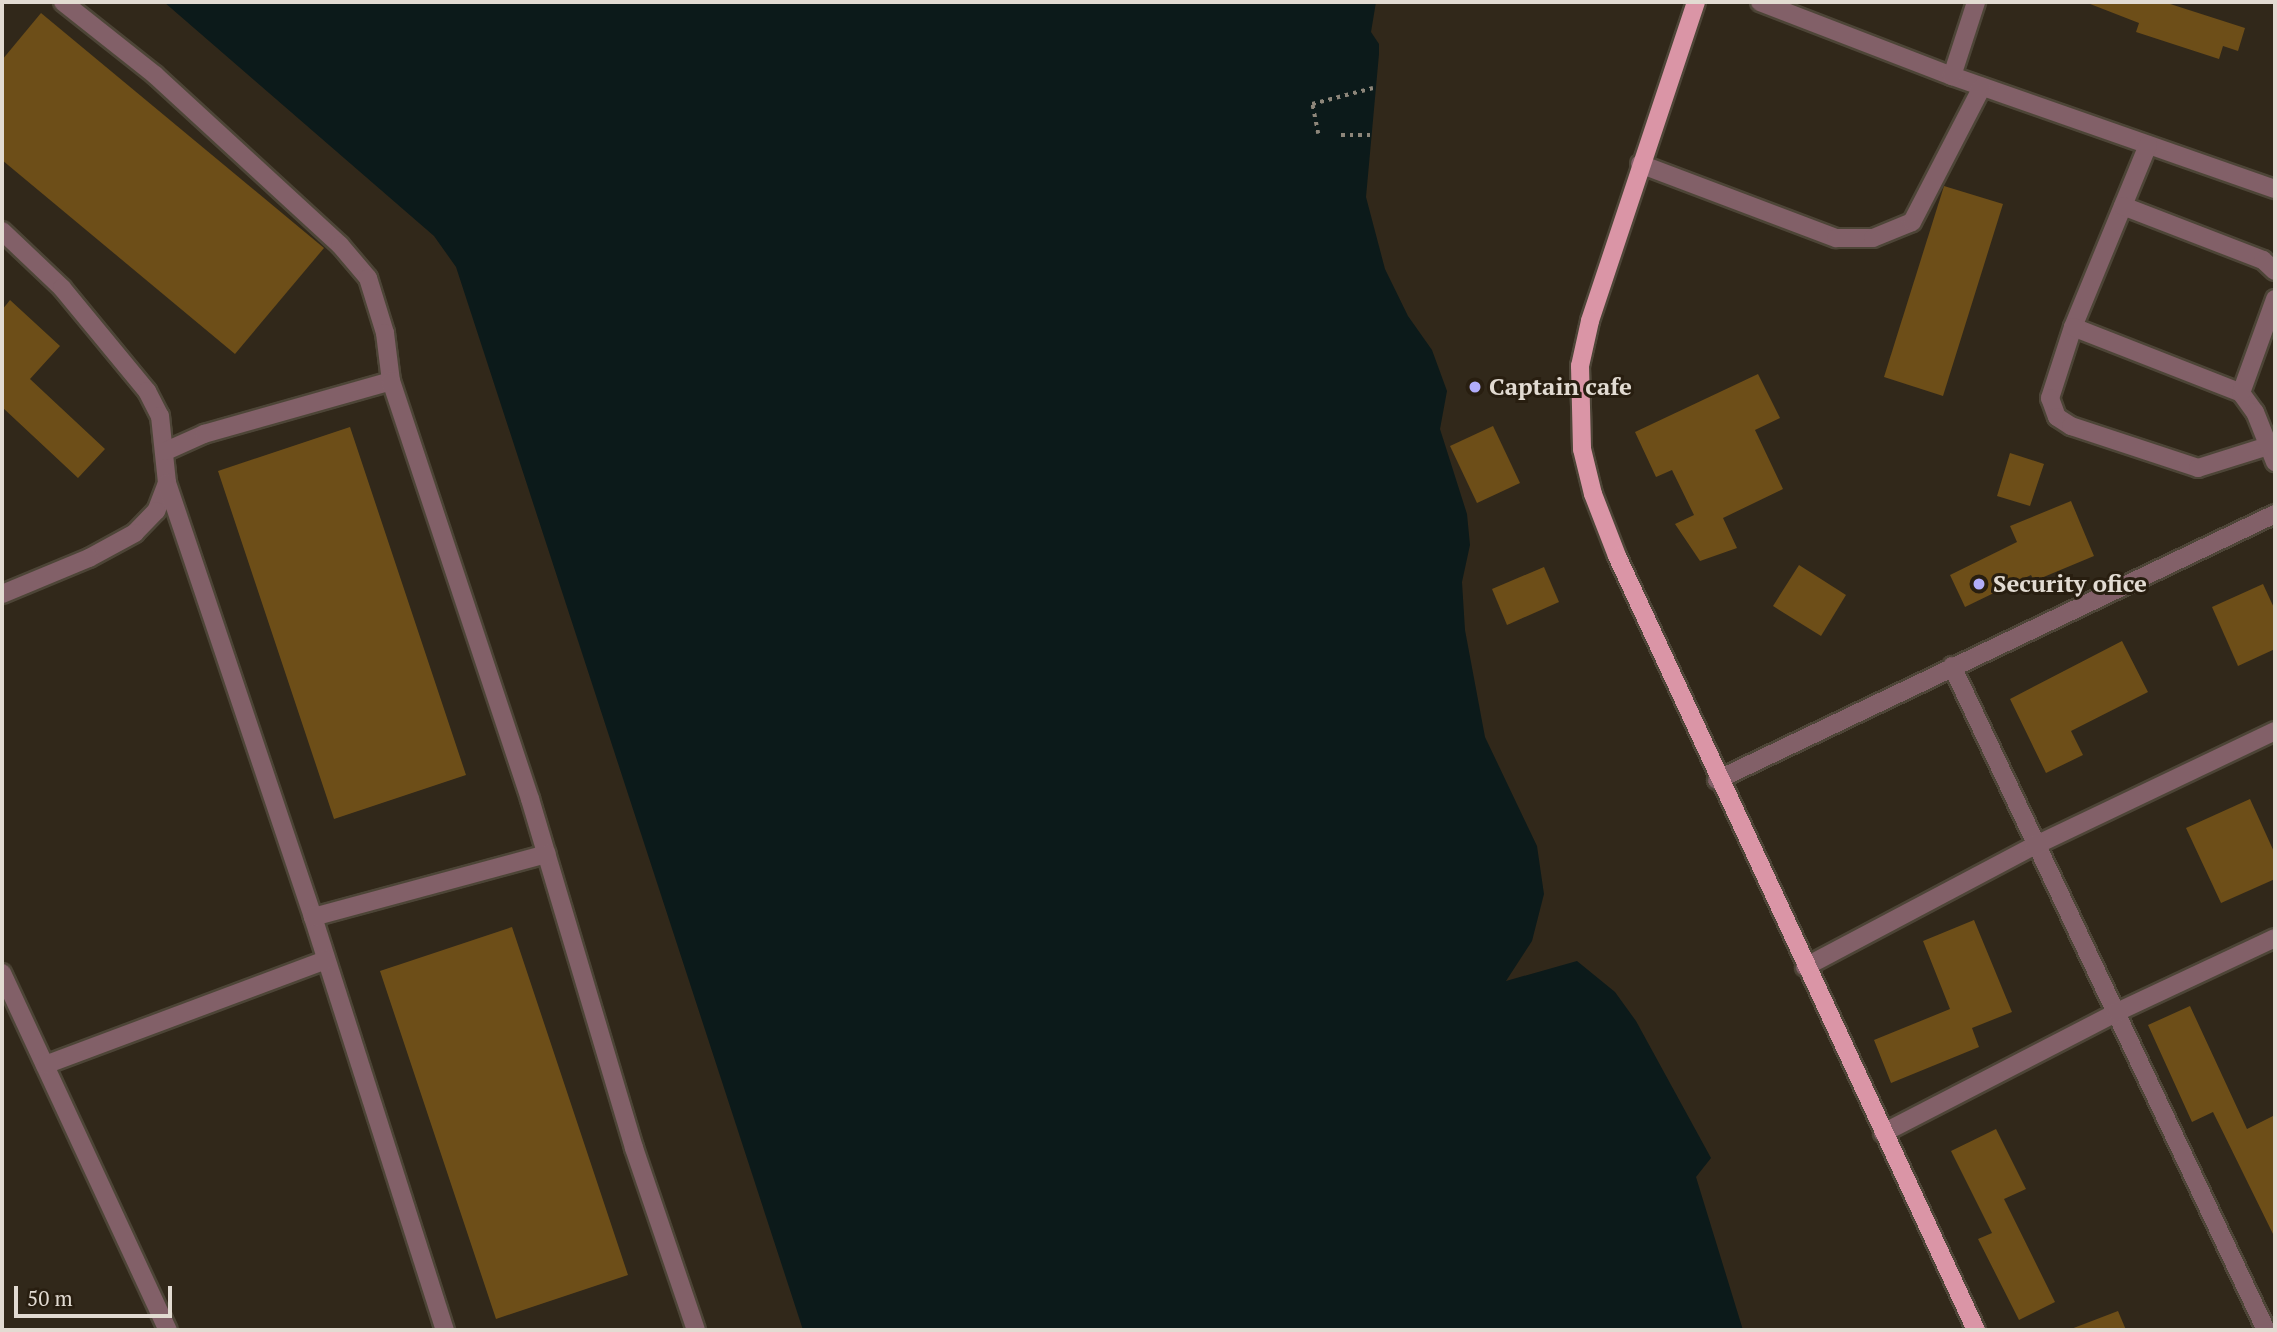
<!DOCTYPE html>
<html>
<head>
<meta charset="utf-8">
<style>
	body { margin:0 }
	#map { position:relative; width:2277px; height:1332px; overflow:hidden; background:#31281a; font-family:"PT Serif",serif }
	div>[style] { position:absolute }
	.water>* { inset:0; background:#0c1a1a }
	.building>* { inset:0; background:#6d4e18 }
	.path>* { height:3.5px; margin-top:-1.75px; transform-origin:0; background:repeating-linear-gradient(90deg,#8d867a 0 3.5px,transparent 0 8.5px) }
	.roads { filter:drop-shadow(2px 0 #4d4537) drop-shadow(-2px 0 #4d4537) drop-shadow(0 2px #4d4537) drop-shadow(0 -2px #4d4537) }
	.minor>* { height:18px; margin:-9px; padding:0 9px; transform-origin:9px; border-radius:9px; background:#826068 }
	.major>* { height:18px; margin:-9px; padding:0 9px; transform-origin:9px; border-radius:9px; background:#da95a6 }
	.dots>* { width:19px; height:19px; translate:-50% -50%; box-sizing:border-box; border:4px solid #281e10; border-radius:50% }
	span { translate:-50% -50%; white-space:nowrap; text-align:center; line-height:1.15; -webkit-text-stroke:6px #281e10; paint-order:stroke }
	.poi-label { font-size:24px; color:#e2dbd2; font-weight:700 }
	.left { translate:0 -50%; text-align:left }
	.frame { position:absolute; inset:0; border:4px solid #e2dbd2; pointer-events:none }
	.scale { position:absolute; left:14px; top:1286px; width:158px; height:32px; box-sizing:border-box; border:4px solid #e2dbd2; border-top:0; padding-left:9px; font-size:21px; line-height:24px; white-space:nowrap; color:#e2dbd2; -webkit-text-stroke:5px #281e10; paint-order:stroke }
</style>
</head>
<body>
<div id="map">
	<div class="water">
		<div style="clip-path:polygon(164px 2px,1376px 2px,1371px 32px,1379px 44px,1379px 54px,1366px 197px,1385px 269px,1408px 316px,1432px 350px,1447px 391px,1440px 429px,1467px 514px,1470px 545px,1462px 582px,1465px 630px,1485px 737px,1537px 846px,1544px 894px,1532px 941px,1506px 981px,1577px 961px,1615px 992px,1636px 1021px,1711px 1158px,1696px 1177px,1743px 1330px,803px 1330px,456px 267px,434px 236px)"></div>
	</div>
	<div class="building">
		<div style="clip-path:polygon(2085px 2px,2164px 2px,2245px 28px,2238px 51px,2223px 46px,2219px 59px,2136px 32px,2139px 23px)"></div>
		<div style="clip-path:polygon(41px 13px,324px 248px,235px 354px,2px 160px,2px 60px)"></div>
		<div style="clip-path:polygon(1944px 186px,2003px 204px,1943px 396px,1884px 377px)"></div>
		<div style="clip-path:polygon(10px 300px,60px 346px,30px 379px,105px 449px,78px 478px,2px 407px,2px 310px)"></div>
		<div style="clip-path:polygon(1758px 374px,1780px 418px,1755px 430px,1783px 489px,1723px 518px,1737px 548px,1700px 561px,1675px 524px,1694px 515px,1672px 470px,1656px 477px,1635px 432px)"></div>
		<div style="clip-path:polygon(1493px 426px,1520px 483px,1477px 503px,1450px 446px)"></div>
		<div style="clip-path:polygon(350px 427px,466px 775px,334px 819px,218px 471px)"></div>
		<div style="clip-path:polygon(2010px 453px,2044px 464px,2030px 506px,1997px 496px)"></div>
		<div style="clip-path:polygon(2071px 501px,2094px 556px,2034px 581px,2031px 575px,1965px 607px,1950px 575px,2017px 542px,2010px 526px)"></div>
		<div style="clip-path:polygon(1799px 565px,1846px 595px,1821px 636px,1773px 606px)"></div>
		<div style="clip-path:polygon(1544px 567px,1559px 602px,1507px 625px,1492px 589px)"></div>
		<div style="clip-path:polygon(2263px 584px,2275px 610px,2275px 649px,2238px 666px,2212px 607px)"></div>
		<div style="clip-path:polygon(2122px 641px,2148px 692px,2071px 731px,2083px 755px,2046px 773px,2010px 699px)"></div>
		<div style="clip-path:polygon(2250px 799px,2275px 854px,2275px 879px,2221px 903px,2186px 828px)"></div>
		<div style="clip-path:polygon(1974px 920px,2012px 1012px,1972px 1028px,1979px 1047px,1891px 1083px,1874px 1040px,1950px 1009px,1923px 941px)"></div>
		<div style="clip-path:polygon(512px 927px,628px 1275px,496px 1319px,380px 971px)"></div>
		<div style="clip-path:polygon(2190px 1006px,2247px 1129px,2275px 1115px,2275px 1238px,2213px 1112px,2192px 1122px,2148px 1025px)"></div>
		<div style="clip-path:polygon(1996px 1129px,2026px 1189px,2004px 1199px,2055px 1302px,2019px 1320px,1978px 1239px,1992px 1233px,1951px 1151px)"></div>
		<div style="clip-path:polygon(2118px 1311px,2126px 1330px,2071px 1330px,2071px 1329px)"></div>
	</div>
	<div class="path">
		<div style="left:1318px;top:134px;width:31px;rotate:-101deg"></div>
		<div style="left:1312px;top:104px;width:63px;rotate:-14.7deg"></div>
		<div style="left:1341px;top:135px;width:31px"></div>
	</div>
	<div class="roads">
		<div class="minor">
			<div style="left:63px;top:2px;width:117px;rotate:38.4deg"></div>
			<div style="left:155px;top:75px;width:251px;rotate:42.6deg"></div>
			<div style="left:340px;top:245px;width:43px;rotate:49.7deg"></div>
			<div style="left:368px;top:278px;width:58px;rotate:72.8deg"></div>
			<div style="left:385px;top:333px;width:48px;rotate:82.9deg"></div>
			<div style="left:1760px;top:2px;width:206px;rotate:21.1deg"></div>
			<div style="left:1952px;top:76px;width:342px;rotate:19.3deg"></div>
			<div style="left:1952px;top:76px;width:78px;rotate:-72deg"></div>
			<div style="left:2148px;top:145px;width:197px;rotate:112.4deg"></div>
			<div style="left:2073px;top:327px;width:75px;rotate:107.9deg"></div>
			<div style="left:2050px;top:398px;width:20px;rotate:70deg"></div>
			<div style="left:2057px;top:417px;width:17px;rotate:33deg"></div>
			<div style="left:2071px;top:426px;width:134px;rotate:18.3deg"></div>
			<div style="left:2198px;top:468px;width:73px;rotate:-17.4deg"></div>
			<div style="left:1640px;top:164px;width:210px;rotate:20.7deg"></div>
			<div style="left:1836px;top:238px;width:37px"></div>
			<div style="left:1873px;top:238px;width:42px;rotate:-22.3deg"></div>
			<div style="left:1912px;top:222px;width:152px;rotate:-62.6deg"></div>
			<div style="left:2123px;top:206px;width:150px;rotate:21.1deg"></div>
			<div style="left:2263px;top:260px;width:16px;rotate:43deg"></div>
			<div style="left:2px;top:231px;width:83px;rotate:43.5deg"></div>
			<div style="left:62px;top:288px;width:134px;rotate:50.5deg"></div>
			<div style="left:147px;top:391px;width:28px;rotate:63deg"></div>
			<div style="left:160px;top:416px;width:67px;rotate:84deg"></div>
			<div style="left:167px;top:483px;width:30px;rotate:111deg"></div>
			<div style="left:156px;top:511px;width:30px;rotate:134deg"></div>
			<div style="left:135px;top:533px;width:52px;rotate:151.5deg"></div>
			<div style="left:89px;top:558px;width:94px;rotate:157.5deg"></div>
			<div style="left:2073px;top:327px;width:180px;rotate:21.4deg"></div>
			<div style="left:2241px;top:393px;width:24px;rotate:54deg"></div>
			<div style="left:2255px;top:412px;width:54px;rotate:68.2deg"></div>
			<div style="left:2241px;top:393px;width:100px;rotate:-70.1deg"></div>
			<div style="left:166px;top:451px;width:42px;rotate:-24.1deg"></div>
			<div style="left:204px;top:434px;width:194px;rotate:-15.8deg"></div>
			<div style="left:391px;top:381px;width:441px;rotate:71.6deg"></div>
			<div style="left:530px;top:799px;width:364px;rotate:73.4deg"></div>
			<div style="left:634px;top:1148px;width:192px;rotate:71.2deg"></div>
			<div style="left:167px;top:483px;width:458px;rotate:71.4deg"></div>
			<div style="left:313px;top:917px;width:434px;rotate:72.3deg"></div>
			<div style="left:1952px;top:666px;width:735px;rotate:64.69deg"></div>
			<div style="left:1717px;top:780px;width:618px;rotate:-25.49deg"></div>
			<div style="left:313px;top:917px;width:242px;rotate:-15.1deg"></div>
			<div style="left:1805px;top:967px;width:259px;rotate:-27.9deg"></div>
			<div style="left:2034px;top:846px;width:267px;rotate:-25.5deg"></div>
			<div style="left:2px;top:973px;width:394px;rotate:65.1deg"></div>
			<div style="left:45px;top:1065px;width:300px;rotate:-20.5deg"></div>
			<div style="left:1883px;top:1133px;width:263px;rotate:-27.3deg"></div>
			<div style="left:2117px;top:1012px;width:174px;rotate:-25.1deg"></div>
		</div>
		<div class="major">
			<div style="left:1696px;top:2px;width:336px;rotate:108.4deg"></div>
			<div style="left:1590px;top:321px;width:46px;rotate:102.5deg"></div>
			<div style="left:1580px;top:366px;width:83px;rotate:88.6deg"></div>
			<div style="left:1582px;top:449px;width:46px;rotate:76.3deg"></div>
			<div style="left:1593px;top:494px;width:66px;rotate:68.8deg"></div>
			<div style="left:1617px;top:556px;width:853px;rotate:65.12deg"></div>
		</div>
	</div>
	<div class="dots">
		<div style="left:1475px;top:387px;background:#b1adfa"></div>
		<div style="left:1979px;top:584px;background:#b1adfa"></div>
	</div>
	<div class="poi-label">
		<span class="left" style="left:1489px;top:387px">Captain cafe</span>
		<span class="left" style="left:1993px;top:584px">Security ofice</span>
	</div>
	<div class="frame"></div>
	<div class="scale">50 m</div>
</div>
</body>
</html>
